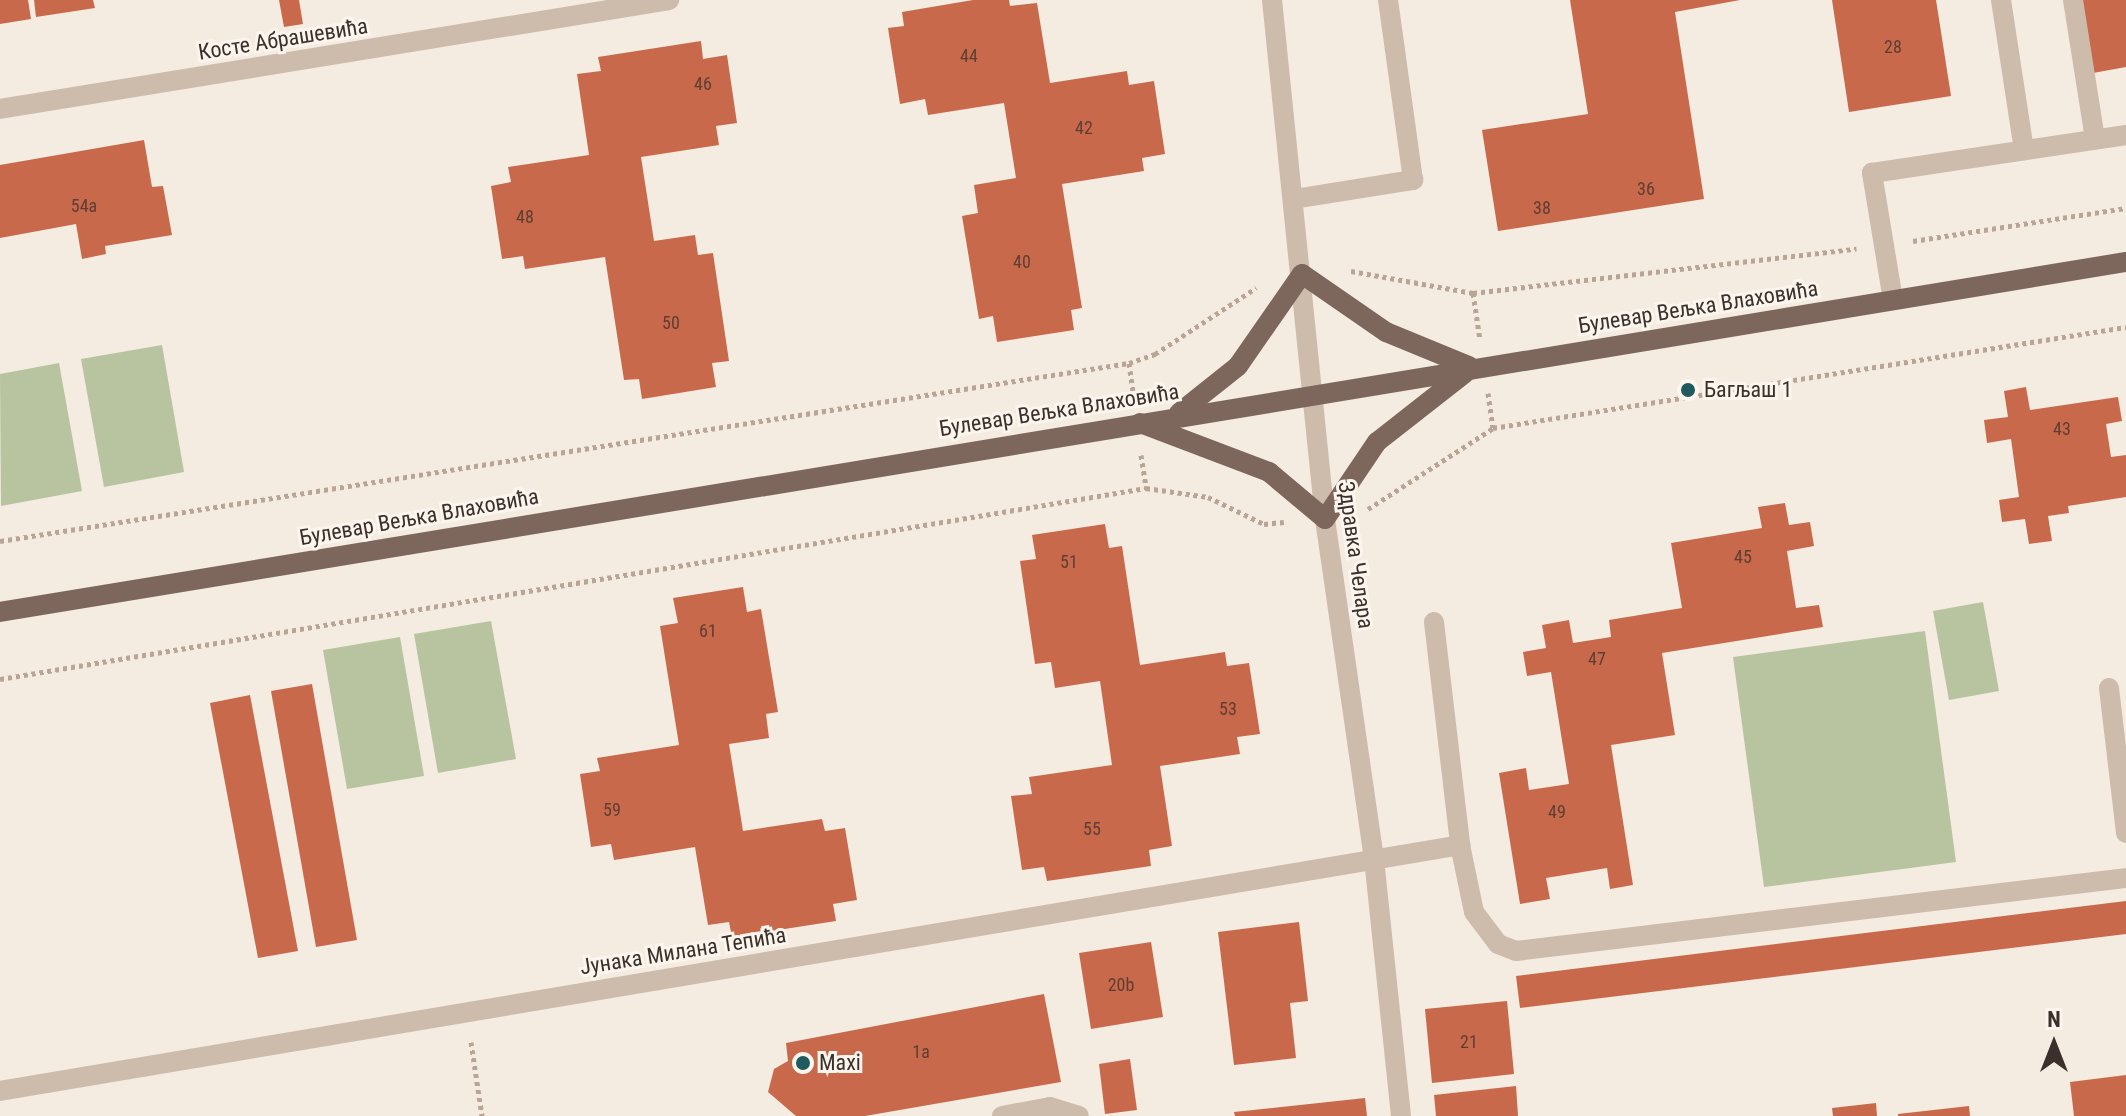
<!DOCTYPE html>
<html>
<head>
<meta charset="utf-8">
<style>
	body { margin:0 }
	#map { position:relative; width:2126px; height:1116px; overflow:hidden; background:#f4ebe1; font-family:"Roboto Condensed",sans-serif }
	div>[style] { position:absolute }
	.green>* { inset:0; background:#b8c4a0 }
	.building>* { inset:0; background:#c8694b }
	.path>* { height:5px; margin-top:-2.5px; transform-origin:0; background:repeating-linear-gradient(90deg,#b9a596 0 4px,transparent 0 8px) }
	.minor>* { height:20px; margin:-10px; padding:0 10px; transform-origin:10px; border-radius:10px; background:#cdbbac }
	.major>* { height:20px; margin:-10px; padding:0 10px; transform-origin:10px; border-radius:10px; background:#7d675c }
	.dots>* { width:22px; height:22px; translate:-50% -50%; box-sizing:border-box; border:4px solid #fbf5ee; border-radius:50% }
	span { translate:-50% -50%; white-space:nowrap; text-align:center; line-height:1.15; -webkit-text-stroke:6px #fbf5ee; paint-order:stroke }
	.number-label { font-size:18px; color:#5e3e33 }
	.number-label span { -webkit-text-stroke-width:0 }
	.street-label { font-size:22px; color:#3b302b }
	.poi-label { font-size:22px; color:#3b302b }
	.left { translate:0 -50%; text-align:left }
	.north { position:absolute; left:2014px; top:1004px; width:80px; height:80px; -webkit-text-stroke:6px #fbf5ee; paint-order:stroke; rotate:0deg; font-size:22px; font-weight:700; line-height:32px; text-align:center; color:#3b302b }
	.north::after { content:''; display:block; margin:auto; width:28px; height:36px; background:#3b302b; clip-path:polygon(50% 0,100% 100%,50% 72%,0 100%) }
</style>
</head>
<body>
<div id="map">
	<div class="green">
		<div style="clip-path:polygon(162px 345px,184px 472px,104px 487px,81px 359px)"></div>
		<div style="clip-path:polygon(59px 363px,82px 491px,1px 506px,0 374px)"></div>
		<div style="clip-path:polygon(1983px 602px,1999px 691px,1949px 700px,1933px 611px)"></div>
		<div style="clip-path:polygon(491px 621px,516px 759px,438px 773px,414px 634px)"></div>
		<div style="clip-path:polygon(1925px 631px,1956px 862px,1764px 887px,1733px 657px)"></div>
		<div style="clip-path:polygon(400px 637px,424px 776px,347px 789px,323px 650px)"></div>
	</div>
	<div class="building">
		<div style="clip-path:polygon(0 0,28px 0,31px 19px,0 24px)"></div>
		<div style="clip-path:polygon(34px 0,93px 0,95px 8px,36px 17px)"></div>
		<div style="clip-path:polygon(279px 0,299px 0,303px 24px,284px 27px)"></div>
		<div style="clip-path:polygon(973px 0,1009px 0,1010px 6px,1037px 3px,1050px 83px,1127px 71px,1129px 85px,1154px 81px,1165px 154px,1142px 158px,1144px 171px,1062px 184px,1082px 308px,1071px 310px,1074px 330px,997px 342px,993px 316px,979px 319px,962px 216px,978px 213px,974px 185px,1016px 178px,1004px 103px,928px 115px,925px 99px,900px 104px,888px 28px,904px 26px,902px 12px)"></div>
		<div style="clip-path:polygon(1570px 0,1740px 0,1675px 12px,1704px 199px,1498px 231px,1482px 130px,1588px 114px)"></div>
		<div style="clip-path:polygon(1832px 0,1936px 0,1951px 96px,1849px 112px)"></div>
		<div style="clip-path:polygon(2082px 0,2126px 0,2126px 67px,2093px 73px)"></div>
		<div style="clip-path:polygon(701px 41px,703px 59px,727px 55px,737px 123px,716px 126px,719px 145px,641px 157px,654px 241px,695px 235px,698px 255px,713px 253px,729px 361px,712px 363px,716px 387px,642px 399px,639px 379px,624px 380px,605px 257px,525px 269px,523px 256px,502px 259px,491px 186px,511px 182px,508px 167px,589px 155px,577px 74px,601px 71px,598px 57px)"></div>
		<div style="clip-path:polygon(144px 140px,152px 187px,163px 186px,172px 235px,105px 246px,106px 254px,82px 259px,76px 224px,0 238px,0 165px)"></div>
		<div style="clip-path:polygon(2026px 387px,2030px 410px,2118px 397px,2122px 421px,2106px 424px,2111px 457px,2126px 455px,2126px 497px,2068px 506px,2069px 513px,2048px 516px,2052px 541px,2029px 544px,2025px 519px,2002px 522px,1999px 500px,2019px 497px,2011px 439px,1987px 443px,1984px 420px,2008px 417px,2004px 391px)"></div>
		<div style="clip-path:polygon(1785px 503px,1789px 525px,1810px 522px,1814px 546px,1787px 551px,1796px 608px,1819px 605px,1823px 627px,1662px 653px,1675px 735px,1611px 745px,1633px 885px,1610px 889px,1607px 868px,1546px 878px,1550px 899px,1520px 904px,1499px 773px,1526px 768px,1529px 790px,1569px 784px,1551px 672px,1527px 676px,1523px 652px,1546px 648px,1542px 625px,1569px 620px,1573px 643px,1611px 637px,1609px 620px,1682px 608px,1671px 543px,1762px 528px,1758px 507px)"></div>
		<div style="clip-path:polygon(1105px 524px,1109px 548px,1122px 546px,1140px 665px,1225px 652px,1227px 666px,1249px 663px,1260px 734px,1237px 737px,1240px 754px,1160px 766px,1172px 846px,1149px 850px,1151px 866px,1047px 881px,1044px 867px,1022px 870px,1011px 796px,1032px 794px,1029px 777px,1112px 765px,1100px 681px,1055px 688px,1051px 662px,1035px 664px,1020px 561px,1036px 559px,1032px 535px)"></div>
		<div style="clip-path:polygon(743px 587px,747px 612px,761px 609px,778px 712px,766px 714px,769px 738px,729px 744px,743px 831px,822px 819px,825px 831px,845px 828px,857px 900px,833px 904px,836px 921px,732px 937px,729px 922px,708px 925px,695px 847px,614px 860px,611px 844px,591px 847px,580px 774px,600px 771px,597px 758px,679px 745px,660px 626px,678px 623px,673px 598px)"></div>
		<div style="clip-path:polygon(312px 684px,357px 940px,316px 947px,271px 691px)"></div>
		<div style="clip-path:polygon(250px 695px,298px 951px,258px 958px,210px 703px)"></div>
		<div style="clip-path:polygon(2126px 901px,2126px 934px,1520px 1008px,1516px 976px)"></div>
		<div style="clip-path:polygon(1299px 922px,1308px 1001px,1290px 1003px,1296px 1058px,1234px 1065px,1218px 932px)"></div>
		<div style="clip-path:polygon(1151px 942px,1163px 1017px,1091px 1029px,1079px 953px)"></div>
		<div style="clip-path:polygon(1044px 994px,1061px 1082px,865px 1116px,796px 1116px,768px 1092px,774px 1069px,788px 1061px,786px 1043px)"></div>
		<div style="clip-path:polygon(1507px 1001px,1514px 1074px,1432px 1083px,1425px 1009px)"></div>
		<div style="clip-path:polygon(1130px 1059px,1137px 1110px,1105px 1114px,1099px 1064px)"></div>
		<div style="clip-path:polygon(2126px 1075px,2126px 1116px,2074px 1116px,2070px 1082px)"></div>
		<div style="clip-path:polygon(1516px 1086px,1518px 1116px,1436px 1116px,1434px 1095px)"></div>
		<div style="clip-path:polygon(1365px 1098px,1367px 1116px,1235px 1116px,1234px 1112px)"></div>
		<div style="clip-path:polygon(1876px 1103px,1877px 1116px,1833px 1116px,1832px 1108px)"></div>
		<div style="clip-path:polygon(1969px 1106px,1970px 1116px,1898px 1116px,1898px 1114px)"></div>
	</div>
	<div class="path">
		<div style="left:1913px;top:241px;width:216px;rotate:-8.8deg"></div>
		<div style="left:1351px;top:271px;width:124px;rotate:10.2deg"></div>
		<div style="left:1473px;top:293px;width:386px;rotate:-6.6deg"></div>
		<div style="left:1473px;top:293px;width:48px;rotate:81.5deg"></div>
		<div style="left:1129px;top:363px;width:34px;rotate:82deg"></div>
		<div style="left:1488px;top:393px;width:35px;rotate:82deg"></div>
		<div style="left:1141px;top:455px;width:33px;rotate:81deg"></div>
		<div style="left:1368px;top:509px;width:149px;rotate:-32.9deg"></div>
		<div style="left:1493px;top:428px;width:641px;rotate:-9.07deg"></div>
		<div style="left:0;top:541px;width:1143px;rotate:-8.96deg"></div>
		<div style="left:1129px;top:363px;width:28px;rotate:-19deg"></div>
		<div style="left:1155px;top:354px;width:121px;rotate:-33.2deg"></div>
		<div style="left:0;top:679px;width:1162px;rotate:-9.46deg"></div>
		<div style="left:1146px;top:488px;width:63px;rotate:8.3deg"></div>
		<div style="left:1208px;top:497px;width:62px;rotate:25.7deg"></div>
		<div style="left:1264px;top:524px;width:20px;rotate:-6deg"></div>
		<div style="left:471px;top:1042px;width:75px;rotate:81.5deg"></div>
	</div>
	<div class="minor">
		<div style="left:1272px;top:0;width:522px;rotate:84.17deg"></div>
		<div style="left:1325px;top:519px;width:344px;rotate:81.8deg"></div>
		<div style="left:1374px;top:859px;width:258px;rotate:84deg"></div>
		<div style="left:2001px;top:0;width:152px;rotate:81.3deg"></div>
		<div style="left:2073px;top:0;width:141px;rotate:81deg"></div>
		<div style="left:0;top:109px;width:678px;rotate:-9.25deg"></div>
		<div style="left:1294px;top:199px;width:121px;rotate:-9.1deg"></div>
		<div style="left:1413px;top:180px;width:182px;rotate:-97.9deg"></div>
		<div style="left:1893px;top:300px;width:129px;rotate:-99.4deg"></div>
		<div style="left:1872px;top:173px;width:257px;rotate:-8.5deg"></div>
		<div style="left:1434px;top:622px;width:225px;rotate:83.3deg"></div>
		<div style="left:1460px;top:845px;width:68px;rotate:78.2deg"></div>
		<div style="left:1474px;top:912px;width:40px;rotate:53deg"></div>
		<div style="left:1498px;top:944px;width:19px;rotate:21deg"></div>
		<div style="left:1516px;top:951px;width:614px;rotate:-6.82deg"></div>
		<div style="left:2109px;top:688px;width:146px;rotate:83.3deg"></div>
		<div style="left:0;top:1091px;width:1481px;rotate:-9.56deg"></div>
		<div style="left:1002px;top:1116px;width:49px;rotate:-10.6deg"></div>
		<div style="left:1050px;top:1107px;width:30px;rotate:17deg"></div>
	</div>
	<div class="major">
		<div style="left:1179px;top:413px;width:75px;rotate:-38.5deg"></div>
		<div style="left:1238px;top:366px;width:112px;rotate:-55.2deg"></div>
		<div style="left:1302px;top:274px;width:102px;rotate:34.6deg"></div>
		<div style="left:1386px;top:332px;width:90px;rotate:22.3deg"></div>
		<div style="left:1140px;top:423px;width:138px;rotate:20.8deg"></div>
		<div style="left:1269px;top:472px;width:73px;rotate:40deg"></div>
		<div style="left:1325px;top:519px;width:93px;rotate:-56deg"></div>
		<div style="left:1377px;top:442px;width:112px;rotate:-38.1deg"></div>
		<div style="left:0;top:612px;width:2155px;rotate:-9.35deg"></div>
	</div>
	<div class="dots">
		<div style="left:1688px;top:390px;background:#1f5a5e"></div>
		<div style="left:803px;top:1063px;background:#1f5a5e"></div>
	</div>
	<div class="number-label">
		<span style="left:1893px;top:47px">28</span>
		<span style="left:969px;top:56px">44</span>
		<span style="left:703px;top:84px">46</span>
		<span style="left:1084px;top:128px">42</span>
		<span style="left:1646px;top:189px">36</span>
		<span style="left:84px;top:206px">54a</span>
		<span style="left:1542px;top:208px">38</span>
		<span style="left:525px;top:217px">48</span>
		<span style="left:1022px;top:262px">40</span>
		<span style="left:671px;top:323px">50</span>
		<span style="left:2062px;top:429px">43</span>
		<span style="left:1743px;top:557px">45</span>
		<span style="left:1069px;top:562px">51</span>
		<span style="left:708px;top:631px">61</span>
		<span style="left:1597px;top:659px">47</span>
		<span style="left:1228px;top:709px">53</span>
		<span style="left:612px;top:810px">59</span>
		<span style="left:1557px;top:812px">49</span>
		<span style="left:1092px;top:829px">55</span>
		<span style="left:1121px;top:985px">20b</span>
		<span style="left:1469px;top:1042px">21</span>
		<span style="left:921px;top:1052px">1a</span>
	</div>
	<div class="street-label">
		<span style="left:283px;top:39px;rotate:-9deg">Косте Абрашевића</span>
		<span style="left:1698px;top:307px;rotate:-9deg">Булевар Вељка Влаховића</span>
		<span style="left:1059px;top:410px;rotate:-9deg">Булевар Вељка Влаховића</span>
		<span style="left:419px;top:517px;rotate:-10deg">Булевар Вељка Влаховића</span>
		<span style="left:1356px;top:555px;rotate:82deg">Здравка Челара</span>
		<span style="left:683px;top:951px;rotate:-9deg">Јунака Милана Тепића</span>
	</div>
	<div class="poi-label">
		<span class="left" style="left:1704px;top:390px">Багљаш 1</span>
		<span class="left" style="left:819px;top:1063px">Maxi</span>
	</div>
	<div class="north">N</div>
</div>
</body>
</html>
